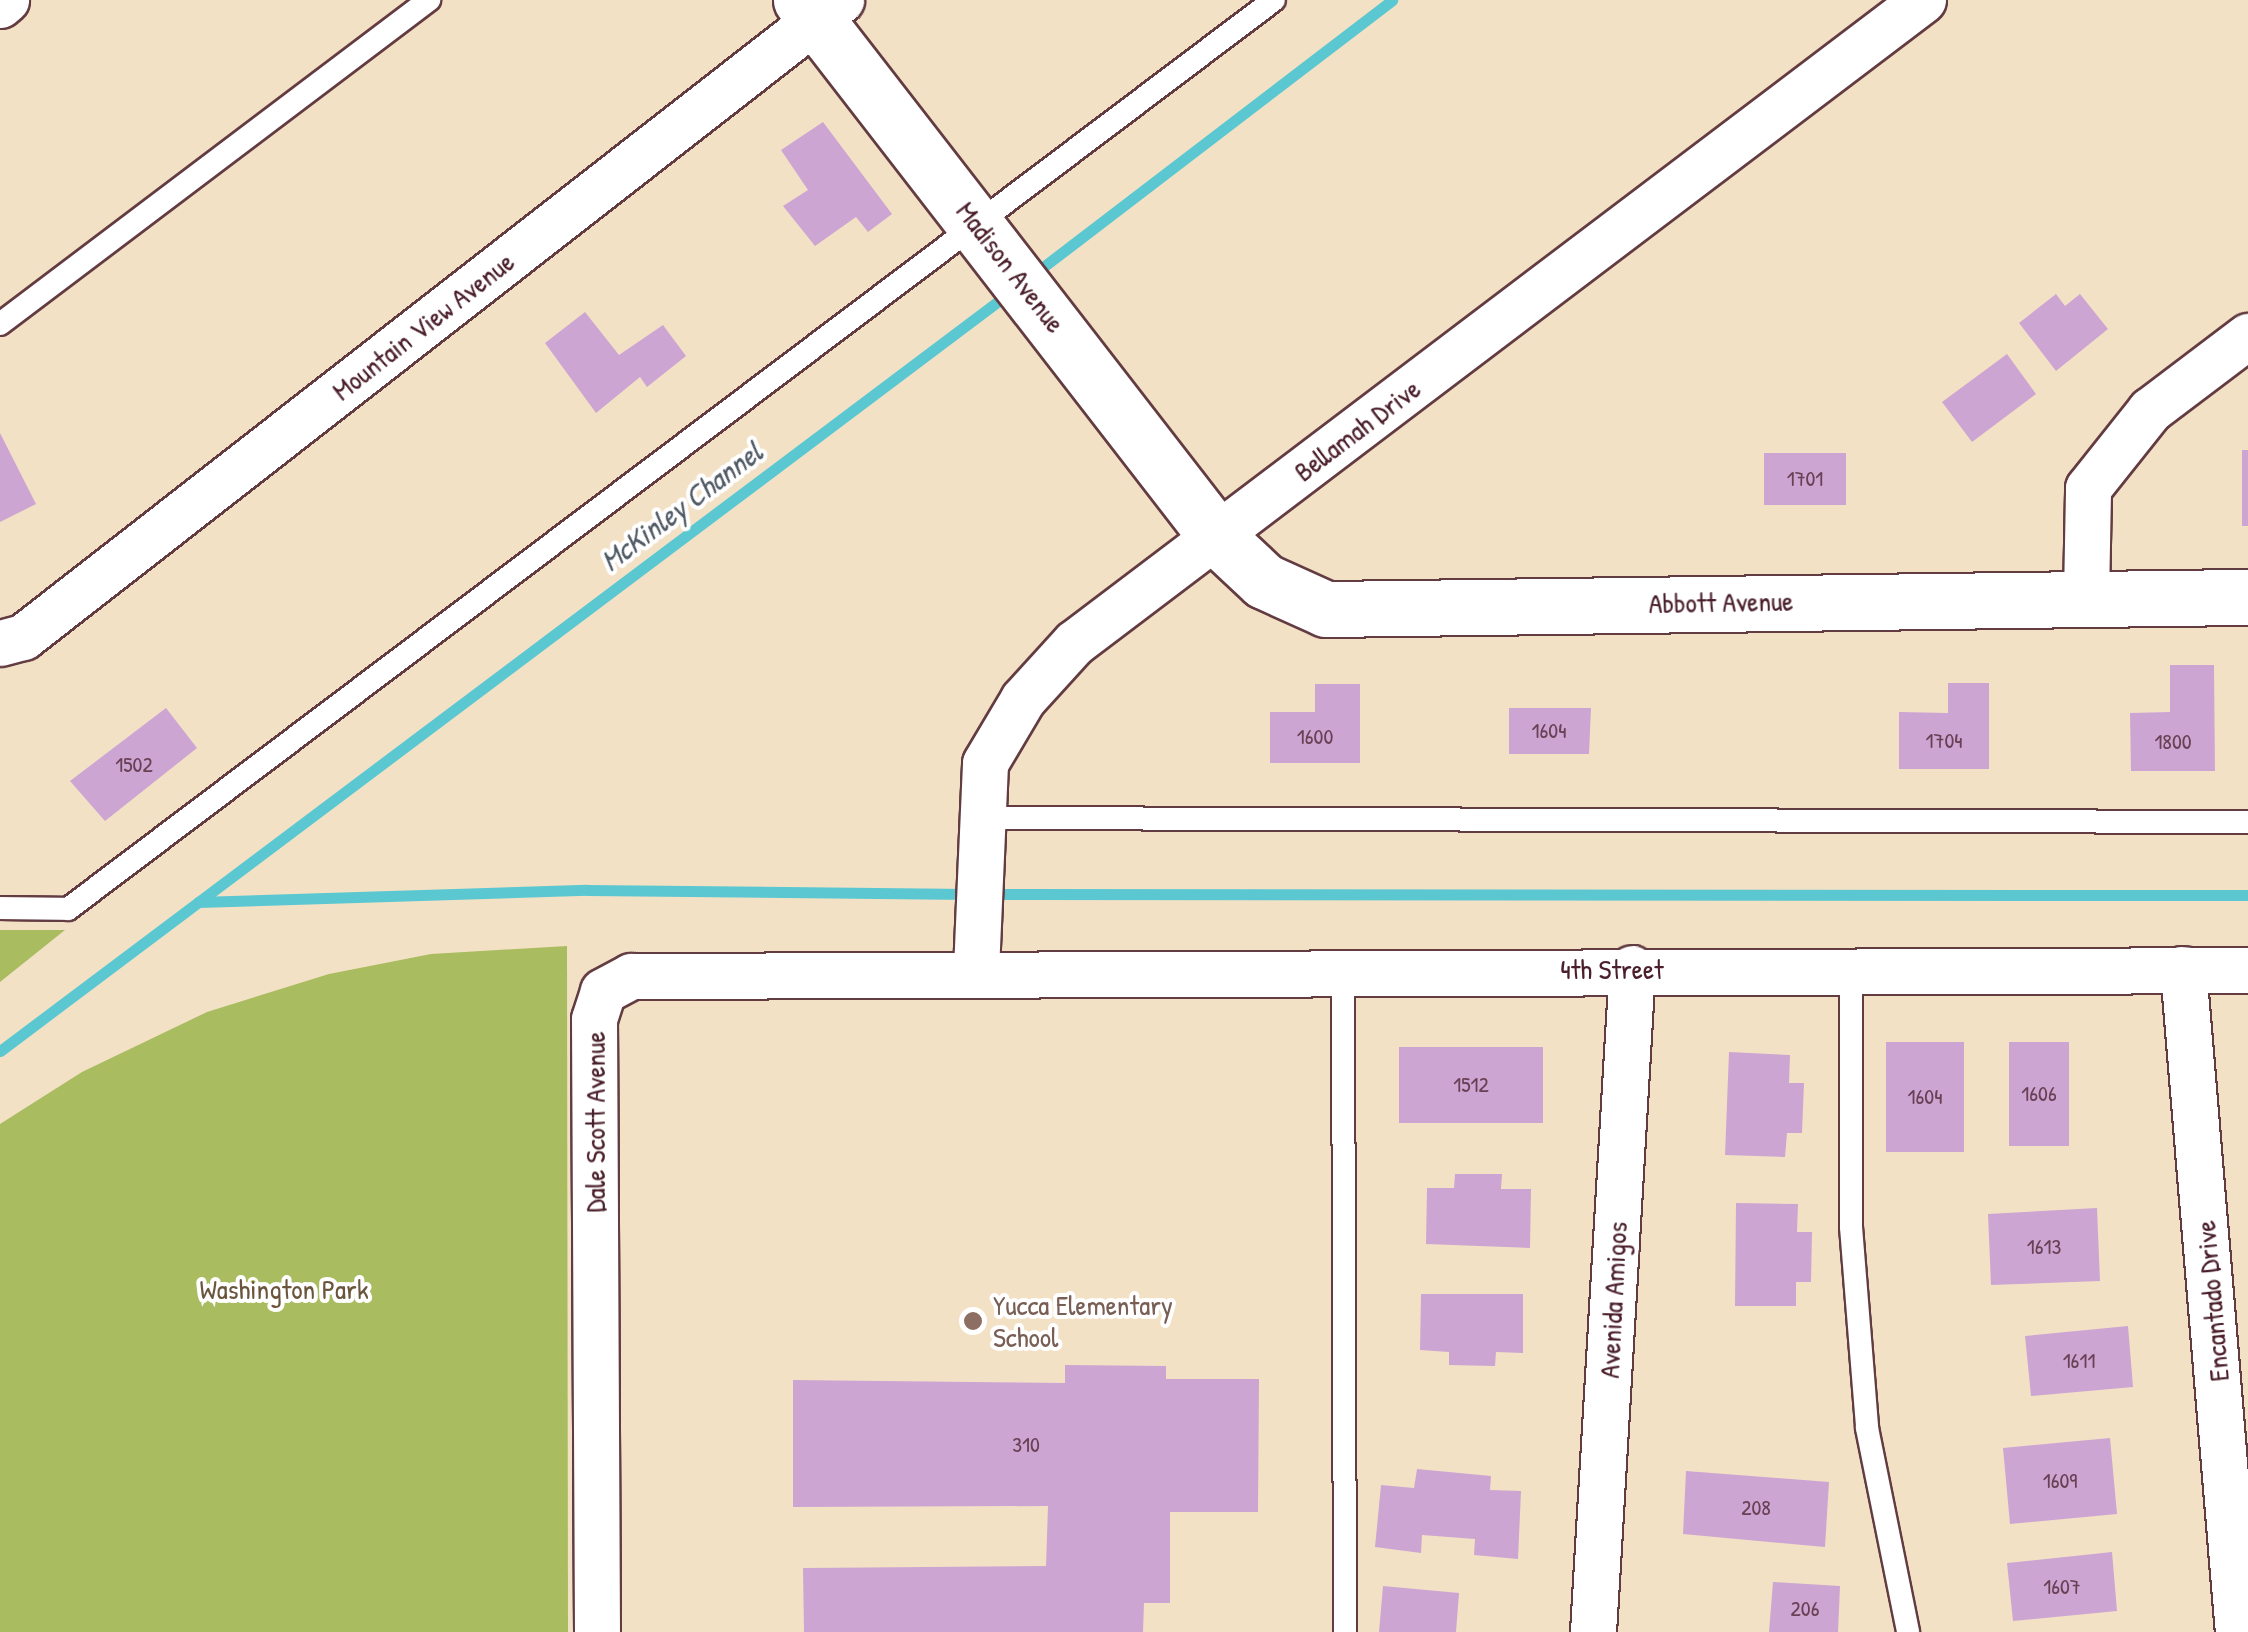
<!DOCTYPE html>
<html>
<head>
<meta charset="utf-8">
<style>
	body { margin:0 }
	#map { position:relative; width:2248px; height:1632px; overflow:hidden; background:#f3e1c6; font-family:"Patrick Hand",sans-serif }
	div>[style] { position:absolute }
	.green>* { inset:0; background:#a9bc5f }
	.stream>* { height:11px; margin:-5.5px; padding:0 5.5px; transform-origin:5.5px; border-radius:5.5px; background:#5bc8d1 }
	.building>* { inset:0; background:#cca5d3 }
	.roads { filter:drop-shadow(2px 0 #633c42) drop-shadow(-2px 0 #633c42) drop-shadow(0 2px #633c42) drop-shadow(0 -2px #633c42) }
	.service>* { height:22px; margin:-11px; padding:0 11px; transform-origin:11px; border-radius:11px; background:#fff }
	.minor>* { height:45px; margin:-22.5px; padding:0 22.5px; transform-origin:22.5px; border-radius:22.5px; background:#fff }
	.tertiary>* { height:55px; margin:-27.5px; padding:0 27.5px; transform-origin:27.5px; border-radius:27.5px; background:#fff }
	.dots>* { width:28px; height:28px; translate:-50% -50%; box-sizing:border-box; border:5px solid #fff; border-radius:50% }
	span { translate:-50% -50%; white-space:nowrap; text-align:center; line-height:1.15; -webkit-text-stroke:8px #fff; paint-order:stroke }
	.number-label { font-size:22px; color:#6a4055 }
	.number-label span { -webkit-text-stroke-width:0 }
	.street-label { font-size:28px; color:#4a1f2b }
	.park-label { font-size:28px; color:#6b563d }
	.education-label { font-size:28px; color:#785e54 }
	.left { translate:0 -50%; text-align:left }
	.water-label { font-size:30px; color:#505a65; font-style:italic }
</style>
</head>
<body>
<div id="map">
	<div class="green">
		<div style="clip-path:polygon(0 930px,65px 930px,0 982px)"></div>
		<div style="clip-path:polygon(567px 946px,568px 1632px,0 1632px,0 1124px,82px 1072px,207px 1012px,329px 974px,431px 954px)"></div>
	</div>
	<div class="stream">
		<div style="left:1034px;top:274px;width:451px;rotate:-37.4deg"></div>
		<div style="left:987px;top:894px;width:1261px;rotate:0.05deg"></div>
		<div style="left:198px;top:902px;width:389px;rotate:-1.8deg"></div>
		<div style="left:587px;top:890px;width:382px;rotate:0.6deg"></div>
		<div style="left:0;top:1051px;width:1266px;rotate:-36.91deg"></div>
	</div>
	<div class="building">
		<div style="clip-path:polygon(823px 122px,892px 214px,868px 232px,856px 217px,815px 246px,783px 206px,808px 190px,781px 150px)"></div>
		<div style="clip-path:polygon(2056px 294px,2065px 306px,2080px 294px,2108px 329px,2056px 371px,2019px 323px)"></div>
		<div style="clip-path:polygon(585px 312px,619px 355px,663px 325px,686px 356px,647px 387px,640px 377px,596px 413px,545px 343px)"></div>
		<div style="clip-path:polygon(2007px 354px,2036px 394px,1972px 442px,1942px 402px)"></div>
		<div style="clip-path:polygon(0 433px,36px 504px,0 522px)"></div>
		<div style="clip-path:polygon(2242px 450px,2248px 450px,2248px 526px,2242px 526px)"></div>
		<div style="clip-path:polygon(1764px 453px,1846px 453px,1846px 505px,1764px 505px)"></div>
		<div style="clip-path:polygon(2170px 665px,2214px 665px,2215px 771px,2131px 771px,2130px 713px,2170px 712px)"></div>
		<div style="clip-path:polygon(1948px 683px,1989px 683px,1989px 769px,1899px 769px,1899px 712px,1948px 713px)"></div>
		<div style="clip-path:polygon(1315px 684px,1360px 684px,1360px 763px,1270px 763px,1270px 712px,1315px 712px)"></div>
		<div style="clip-path:polygon(166px 708px,197px 748px,105px 821px,70px 781px)"></div>
		<div style="clip-path:polygon(1509px 708px,1591px 708px,1589px 754px,1509px 754px)"></div>
		<div style="clip-path:polygon(1886px 1042px,1964px 1042px,1964px 1152px,1886px 1152px)"></div>
		<div style="clip-path:polygon(2009px 1042px,2069px 1042px,2069px 1146px,2009px 1146px)"></div>
		<div style="clip-path:polygon(1399px 1047px,1543px 1047px,1543px 1123px,1399px 1123px)"></div>
		<div style="clip-path:polygon(1729px 1052px,1790px 1055px,1789px 1083px,1804px 1083px,1802px 1133px,1787px 1133px,1785px 1157px,1725px 1155px)"></div>
		<div style="clip-path:polygon(1455px 1174px,1502px 1174px,1501px 1189px,1531px 1189px,1530px 1248px,1426px 1244px,1427px 1188px,1454px 1188px)"></div>
		<div style="clip-path:polygon(1736px 1203px,1798px 1204px,1797px 1232px,1812px 1232px,1811px 1282px,1796px 1282px,1796px 1306px,1735px 1306px)"></div>
		<div style="clip-path:polygon(2097px 1208px,2100px 1281px,1991px 1285px,1988px 1214px)"></div>
		<div style="clip-path:polygon(1421px 1294px,1523px 1294px,1523px 1353px,1496px 1352px,1495px 1366px,1449px 1365px,1449px 1352px,1420px 1350px)"></div>
		<div style="clip-path:polygon(2128px 1326px,2133px 1387px,2031px 1396px,2025px 1336px)"></div>
		<div style="clip-path:polygon(1065px 1365px,1166px 1366px,1166px 1379px,1259px 1379px,1258px 1512px,1170px 1512px,1170px 1603px,1144px 1603px,1143px 1632px,804px 1632px,803px 1568px,1046px 1566px,1048px 1506px,793px 1507px,793px 1380px,1065px 1383px)"></div>
		<div style="clip-path:polygon(2110px 1438px,2117px 1514px,2010px 1524px,2003px 1448px)"></div>
		<div style="clip-path:polygon(1417px 1469px,1491px 1476px,1490px 1490px,1521px 1491px,1518px 1559px,1474px 1555px,1475px 1539px,1422px 1535px,1421px 1553px,1375px 1547px,1381px 1485px,1414px 1488px)"></div>
		<div style="clip-path:polygon(1686px 1471px,1829px 1482px,1825px 1547px,1683px 1534px)"></div>
		<div style="clip-path:polygon(2112px 1552px,2117px 1611px,2013px 1621px,2007px 1563px)"></div>
		<div style="clip-path:polygon(1773px 1582px,1840px 1586px,1838px 1632px,1769px 1632px)"></div>
		<div style="clip-path:polygon(1383px 1586px,1459px 1593px,1456px 1632px,1379px 1632px)"></div>
	</div>
	<div class="roads">
		<div class="service">
			<div style="left:0;top:324px;width:538px;rotate:-37.06deg"></div>
			<div style="left:980px;top:818px;width:1268px;rotate:0.18deg"></div>
			<div style="left:0;top:908px;width:68px;rotate:0.8deg"></div>
			<div style="left:68px;top:909px;width:1510px;rotate:-37.01deg"></div>
			<div style="left:1343px;top:970px;width:662px;rotate:89.83deg"></div>
			<div style="left:1851px;top:970px;width:257px;rotate:90deg"></div>
			<div style="left:1851px;top:1227px;width:202px;rotate:85.4deg"></div>
			<div style="left:1867px;top:1428px;width:208px;rotate:78.6deg"></div>
		</div>
		<div class="minor">
			<div style="left:0;top:5px;width:8px;rotate:-40deg"></div>
			<div style="left:2086px;top:596px;width:108px;rotate:-88.9deg"></div>
			<div style="left:2088px;top:488px;width:100px;rotate:-51.5deg"></div>
			<div style="left:2150px;top:410px;width:123px;rotate:-37.1deg"></div>
			<div style="left:0;top:643px;width:24px;rotate:-15deg"></div>
			<div style="left:23px;top:637px;width:1037px;rotate:-37.91deg"></div>
			<div style="left:2183px;top:969px;width:665px;rotate:85.26deg"></div>
			<div style="left:976px;top:970px;width:207px;rotate:-87.5deg"></div>
			<div style="left:985px;top:763px;width:74px;rotate:-59.3deg"></div>
			<div style="left:1023px;top:699px;width:76px;rotate:-47.7deg"></div>
			<div style="left:1074px;top:643px;width:1065px;rotate:-37.14deg"></div>
			<div style="left:597px;top:1632px;width:613px;rotate:-90.28deg"></div>
			<div style="left:594px;top:1019px;width:29px;rotate:-72deg"></div>
			<div style="left:603px;top:991px;width:32px;rotate:-28deg"></div>
			<div style="left:631px;top:976px;width:1617px;rotate:-0.21deg"></div>
			<div style="left:1593px;top:1632px;width:665px;rotate:-86.64deg"></div>
		</div>
		<div class="tertiary">
			<div style="left:801px;top:0;width:679px;rotate:52.24deg"></div>
			<div style="left:1217px;top:537px;width:64px;rotate:43.1deg"></div>
			<div style="left:1264px;top:581px;width:68px;rotate:24.3deg"></div>
			<div style="left:1326px;top:609px;width:922px;rotate:-0.75deg"></div>
		</div>
	</div>
	<div class="dots">
		<div style="left:973px;top:1321px;background:#8d6e63"></div>
	</div>
	<div class="number-label">
		<span style="left:1805px;top:479px">1701</span>
		<span style="left:1549px;top:731px">1604</span>
		<span style="left:1315px;top:737px">1600</span>
		<span style="left:1944px;top:741px">1704</span>
		<span style="left:2173px;top:742px">1800</span>
		<span style="left:134px;top:765px">1502</span>
		<span style="left:1471px;top:1085px">1512</span>
		<span style="left:2039px;top:1094px">1606</span>
		<span style="left:1925px;top:1097px">1604</span>
		<span style="left:2044px;top:1247px">1613</span>
		<span style="left:2079px;top:1361px">1611</span>
		<span style="left:1026px;top:1445px">310</span>
		<span style="left:2060px;top:1481px">1609</span>
		<span style="left:1756px;top:1508px">208</span>
		<span style="left:2062px;top:1587px">1607</span>
		<span style="left:1805px;top:1609px">206</span>
	</div>
	<div class="street-label">
		<span style="left:1011px;top:267px;rotate:52deg">Madison Avenue</span>
		<span style="left:423px;top:326px;rotate:-38deg">Mountain View Avenue</span>
		<span style="left:1357px;top:430px;rotate:-37deg">Bellamah Drive</span>
		<span style="left:1721px;top:602px;rotate:-1deg">Abbott Avenue</span>
		<span style="left:1612px;top:969px">4th Street</span>
		<span style="left:595px;top:1122px;rotate:-90deg">Dale Scott Avenue</span>
		<span style="left:1613px;top:1300px;rotate:-87deg">Avenida Amigos</span>
		<span style="left:2212px;top:1301px;rotate:-95deg">Encantado Drive</span>
	</div>
	<div class="park-label">
		<span style="left:284px;top:1289px">Washington Park</span>
	</div>
	<div class="education-label">
		<span class="left" style="left:993px;top:1321px">Yucca Elementary<br>School</span>
	</div>
	<div class="water-label">
		<span style="left:681px;top:506px;rotate:-37deg">McKinley Channel</span>
	</div>
</div>
</body>
</html>
